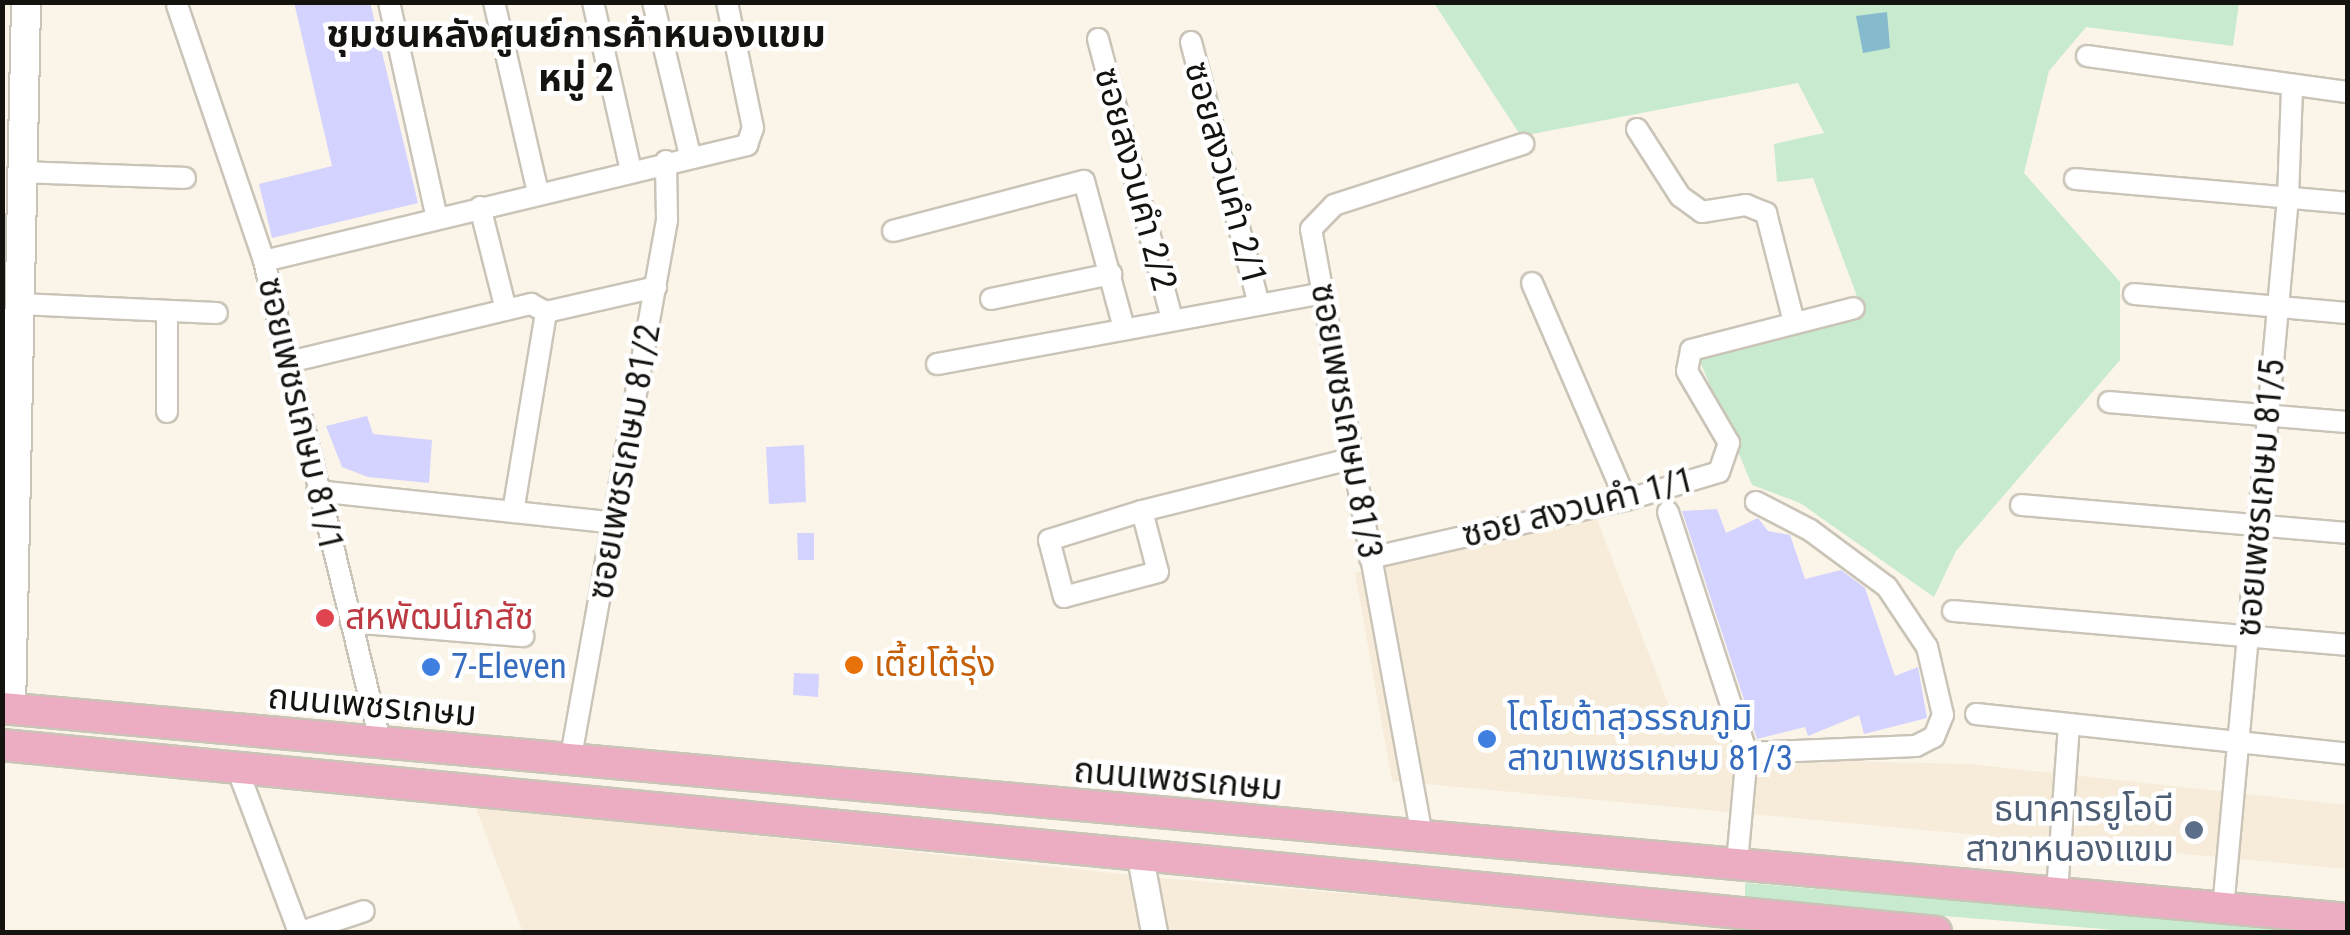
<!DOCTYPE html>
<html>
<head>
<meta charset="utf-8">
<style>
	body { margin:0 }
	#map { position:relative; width:2350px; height:935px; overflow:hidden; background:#fbf4e9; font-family:"Roboto Condensed","Noto Sans Thai",sans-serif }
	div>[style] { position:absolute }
	.built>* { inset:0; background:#f6ecd9 }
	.green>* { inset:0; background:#c8eace }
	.water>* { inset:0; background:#86bbcd }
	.building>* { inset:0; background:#d4d2ff }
	.roads { filter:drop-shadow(2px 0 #cac4b8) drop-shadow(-2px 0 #cac4b8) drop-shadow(0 2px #cac4b8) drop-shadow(0 -2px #cac4b8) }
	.minor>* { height:20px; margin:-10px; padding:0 10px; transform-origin:10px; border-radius:10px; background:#fff }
	.tertiary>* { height:25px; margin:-12.5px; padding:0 12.5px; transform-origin:12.5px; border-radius:12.5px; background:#fff }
	.secondary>* { height:28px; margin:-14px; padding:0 14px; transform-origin:14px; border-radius:14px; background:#fff }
	.primary>* { height:30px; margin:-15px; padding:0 15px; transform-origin:15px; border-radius:15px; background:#ecadc2 }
	.dots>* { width:28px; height:28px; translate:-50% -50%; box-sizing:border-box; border:5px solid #fff; border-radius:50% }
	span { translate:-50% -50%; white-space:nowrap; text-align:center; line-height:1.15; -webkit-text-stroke:9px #fff; paint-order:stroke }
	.street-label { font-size:35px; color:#15130f }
	.health-label { font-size:35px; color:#be3a42 }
	.left { translate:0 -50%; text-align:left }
	.food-label { font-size:35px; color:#c56008 }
	.shop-label { font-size:35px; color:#366cbe }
	.service-label { font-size:35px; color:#4e5e75 }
	.right { translate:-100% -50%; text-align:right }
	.neighbourhood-label { font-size:38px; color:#15130f; font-weight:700 }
	.frame { position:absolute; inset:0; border:5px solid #15130f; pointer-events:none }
</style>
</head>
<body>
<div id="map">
	<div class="built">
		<div style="clip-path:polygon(1596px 517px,1677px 727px,1721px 724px,1761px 759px,1970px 764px,2347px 805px,2347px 869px,1392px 781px,1355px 573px)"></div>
		<div style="clip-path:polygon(475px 806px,1160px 878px,1810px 932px,523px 932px)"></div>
	</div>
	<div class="green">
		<div style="clip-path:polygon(1434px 3px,2239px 3px,2233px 46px,2086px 27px,2049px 71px,2024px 173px,2120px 282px,2120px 360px,1956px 551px,1934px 597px,1800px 503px,1752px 485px,1699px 359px,1858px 299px,1813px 178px,1777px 182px,1774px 144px,1824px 133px,1798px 83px,1521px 136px)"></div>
		<div style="clip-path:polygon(1745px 883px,2346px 932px,2141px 932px,1745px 900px)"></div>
	</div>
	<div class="water">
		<div style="clip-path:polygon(1887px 12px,1890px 48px,1863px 53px,1856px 16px)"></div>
	</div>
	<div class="building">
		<div style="clip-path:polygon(294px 2px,370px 2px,418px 203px,272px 238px,259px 184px,332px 166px)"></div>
		<div style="clip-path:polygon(367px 416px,373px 434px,432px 440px,429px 483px,368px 477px,342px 467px,326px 426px)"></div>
		<div style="clip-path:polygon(804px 445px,806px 502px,769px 504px,766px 447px)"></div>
		<div style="clip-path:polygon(1717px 509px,1726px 533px,1758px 518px,1768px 531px,1790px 535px,1805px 579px,1841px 570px,1865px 588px,1895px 676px,1918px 667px,1927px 718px,1864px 734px,1859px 715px,1808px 736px,1805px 727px,1757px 739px,1682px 511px)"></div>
		<div style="clip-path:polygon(797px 533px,814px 533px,814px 560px,798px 560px)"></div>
		<div style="clip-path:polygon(794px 673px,819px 674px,818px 697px,793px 695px)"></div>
	</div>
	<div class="roads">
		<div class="minor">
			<div style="left:389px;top:2px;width:221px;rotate:77.5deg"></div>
			<div style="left:494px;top:2px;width:196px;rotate:77deg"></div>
			<div style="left:593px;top:2px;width:172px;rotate:77.3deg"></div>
			<div style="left:653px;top:2px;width:157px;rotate:76.4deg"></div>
			<div style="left:177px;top:5px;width:270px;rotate:71.2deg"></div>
			<div style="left:264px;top:261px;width:498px;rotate:76.4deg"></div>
			<div style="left:1098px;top:39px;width:290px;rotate:75.2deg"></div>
			<div style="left:1191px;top:42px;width:271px;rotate:75.5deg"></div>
			<div style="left:2087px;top:56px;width:263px;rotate:7.9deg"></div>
			<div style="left:1637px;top:129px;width:80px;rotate:57.3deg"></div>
			<div style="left:1680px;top:196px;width:27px;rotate:36deg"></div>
			<div style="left:1702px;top:212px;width:45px;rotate:-9deg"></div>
			<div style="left:1746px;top:205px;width:22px;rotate:22deg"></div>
			<div style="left:1766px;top:213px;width:113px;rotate:75.6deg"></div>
			<div style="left:22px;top:172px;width:163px;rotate:2.1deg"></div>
			<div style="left:2075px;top:179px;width:274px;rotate:5deg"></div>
			<div style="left:480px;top:207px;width:106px;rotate:75.8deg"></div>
			<div style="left:893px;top:231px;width:197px;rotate:-14.7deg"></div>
			<div style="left:1084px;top:181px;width:152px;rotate:74.8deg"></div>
			<div style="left:264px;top:261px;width:497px;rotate:-13.5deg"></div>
			<div style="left:747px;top:145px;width:18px;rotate:-71deg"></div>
			<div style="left:753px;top:128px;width:129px;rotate:-101.7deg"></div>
			<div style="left:1532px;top:283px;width:236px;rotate:66.6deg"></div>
			<div style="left:2134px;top:294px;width:215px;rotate:5.1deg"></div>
			<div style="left:991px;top:299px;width:123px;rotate:-11.8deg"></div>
			<div style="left:19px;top:304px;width:198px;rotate:2.6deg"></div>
			<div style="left:167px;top:311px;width:101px;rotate:90deg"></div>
			<div style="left:289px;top:362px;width:249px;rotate:-13.5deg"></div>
			<div style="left:531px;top:304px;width:17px;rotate:28deg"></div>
			<div style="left:546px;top:312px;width:113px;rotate:-12.8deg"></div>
			<div style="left:937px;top:364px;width:393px;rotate:-10.4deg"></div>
			<div style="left:2109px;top:402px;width:240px;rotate:4.8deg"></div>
			<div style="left:317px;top:491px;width:301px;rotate:6.1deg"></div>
			<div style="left:2021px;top:505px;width:328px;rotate:4.9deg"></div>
			<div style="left:1142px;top:511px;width:63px;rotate:75.3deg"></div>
			<div style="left:1158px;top:572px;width:97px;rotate:165.1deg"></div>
			<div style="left:1064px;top:597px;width:59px;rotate:-104.7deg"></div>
			<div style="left:1049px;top:540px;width:97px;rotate:-17.3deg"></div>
			<div style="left:1142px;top:511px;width:215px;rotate:-14deg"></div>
			<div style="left:513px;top:512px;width:203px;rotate:-80.6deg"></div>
			<div style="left:1668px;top:512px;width:254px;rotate:71.9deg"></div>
			<div style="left:1747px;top:753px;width:110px;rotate:95.2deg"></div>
			<div style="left:1370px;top:558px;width:262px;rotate:-12.8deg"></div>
			<div style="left:1626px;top:500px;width:97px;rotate:-16.8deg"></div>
			<div style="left:1719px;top:472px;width:31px;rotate:-71deg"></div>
			<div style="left:1729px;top:443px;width:83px;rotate:-120.3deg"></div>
			<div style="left:1687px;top:371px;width:21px;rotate:-79deg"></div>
			<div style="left:1691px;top:350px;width:168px;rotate:-14.4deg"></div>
			<div style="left:1953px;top:611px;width:396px;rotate:4.9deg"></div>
			<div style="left:351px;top:622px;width:173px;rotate:4.7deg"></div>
			<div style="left:1976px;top:714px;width:374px;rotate:6.1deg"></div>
			<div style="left:1747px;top:753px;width:169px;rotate:-2.4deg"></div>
			<div style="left:1916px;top:746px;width:20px;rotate:-27deg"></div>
			<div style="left:1934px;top:737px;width:24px;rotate:-68deg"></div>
			<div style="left:1943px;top:715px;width:70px;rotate:-103.2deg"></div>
			<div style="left:1927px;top:647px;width:72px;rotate:-123.7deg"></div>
			<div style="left:1887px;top:587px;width:96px;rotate:-143.5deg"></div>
			<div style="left:1810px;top:530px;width:61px;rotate:-152.6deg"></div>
			<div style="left:570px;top:762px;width:551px;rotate:-79.85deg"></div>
			<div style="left:667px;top:220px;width:59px;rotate:-91deg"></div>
			<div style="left:237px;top:768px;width:175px;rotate:69.3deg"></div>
			<div style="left:1423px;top:841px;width:622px;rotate:-100.37deg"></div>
			<div style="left:1311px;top:229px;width:33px;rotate:-46deg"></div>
			<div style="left:1334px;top:205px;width:199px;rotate:-17.9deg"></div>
			<div style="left:2057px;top:892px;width:167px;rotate:-85.9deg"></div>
			<div style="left:2223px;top:909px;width:714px;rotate:-84.78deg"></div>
			<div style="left:2288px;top:198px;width:111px;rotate:-87.9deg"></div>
			<div style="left:301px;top:932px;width:66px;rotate:-18.4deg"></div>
		</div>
		<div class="tertiary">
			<div style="left:1140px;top:857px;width:76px;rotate:79.4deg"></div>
		</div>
		<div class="secondary">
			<div style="left:11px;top:709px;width:707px;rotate:-88.78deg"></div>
		</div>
		<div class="primary">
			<div style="left:2px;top:708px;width:2355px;rotate:5.14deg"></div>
			<div style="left:2px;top:745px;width:1943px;rotate:5.52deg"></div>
		</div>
	</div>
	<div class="dots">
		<div style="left:325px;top:618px;background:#e0444e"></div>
		<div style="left:854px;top:665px;background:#e8710a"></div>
		<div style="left:431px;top:667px;background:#3f7fe0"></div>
		<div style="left:1487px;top:739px;background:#3f7fe0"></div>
		<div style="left:2194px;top:830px;background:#5c6f8a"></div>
	</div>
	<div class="street-label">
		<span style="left:1225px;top:173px;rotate:75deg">ซอยสงวนคำ 2/1</span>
		<span style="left:1135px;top:179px;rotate:75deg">ซอยสงวนคำ 2/2</span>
		<span style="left:300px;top:414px;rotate:77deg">ซอยเพชรเกษม 81/1</span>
		<span style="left:1346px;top:421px;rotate:80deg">ซอยเพชรเกษม 81/3</span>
		<span style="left:625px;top:462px;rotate:-80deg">ซอยเพชรเกษม 81/2</span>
		<span style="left:2261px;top:498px;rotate:-85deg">ซอยเพชรเกษม 81/5</span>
		<span style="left:1578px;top:508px;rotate:-14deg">ซอย สงวนคำ 1/1</span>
		<span style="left:372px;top:706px;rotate:5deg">ถนนเพชรเกษม</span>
		<span style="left:1178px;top:780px;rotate:5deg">ถนนเพชรเกษม</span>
	</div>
	<div class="health-label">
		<span class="left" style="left:345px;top:618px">สหพัฒน์เภสัช</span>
	</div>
	<div class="food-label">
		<span class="left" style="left:874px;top:665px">เตี้ยโต้รุ่ง</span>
	</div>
	<div class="shop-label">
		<span class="left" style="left:451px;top:667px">7-Eleven</span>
		<span class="left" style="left:1507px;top:739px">โตโยต้าสุวรรณภูมิ<br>สาขาเพชรเกษม 81/3</span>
	</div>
	<div class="service-label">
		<span class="right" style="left:2174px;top:830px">ธนาคารยูโอบี<br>สาขาหนองแขม</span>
	</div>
	<div class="neighbourhood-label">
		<span style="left:576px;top:57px">ชุมชนหลังศูนย์การค้าหนองแขม<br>หมู่ 2</span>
	</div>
	<div class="frame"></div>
</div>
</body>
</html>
